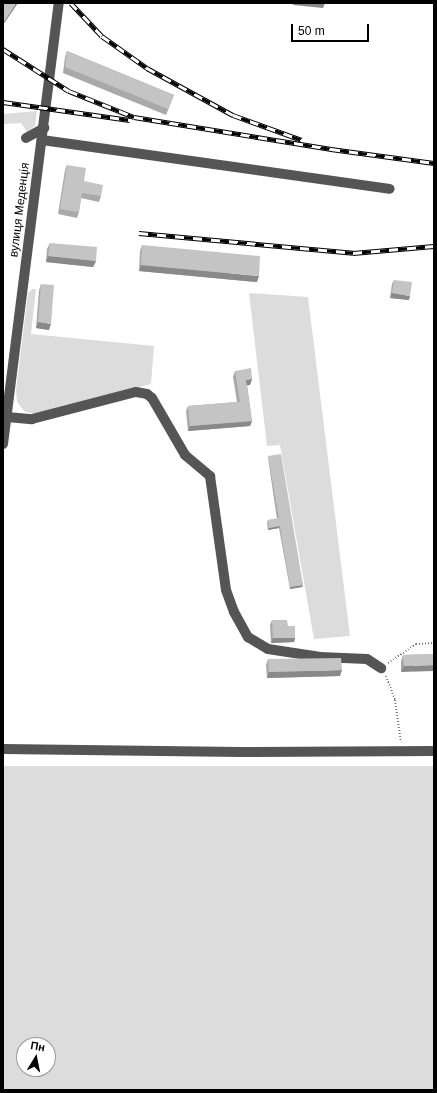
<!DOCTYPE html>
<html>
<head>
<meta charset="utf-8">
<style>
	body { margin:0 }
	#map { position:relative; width:437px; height:1093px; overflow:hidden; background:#fff; font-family:Helvetica,sans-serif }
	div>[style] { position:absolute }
	.green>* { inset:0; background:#dcdcdc }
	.path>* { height:2px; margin-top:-1px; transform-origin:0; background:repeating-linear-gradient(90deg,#777 0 1px,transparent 0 3px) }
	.minor>* { height:10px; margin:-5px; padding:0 5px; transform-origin:5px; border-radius:5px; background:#555 }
	.rail>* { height:4.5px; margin-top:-2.25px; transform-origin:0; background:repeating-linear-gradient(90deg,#fff 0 9px,#000 0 18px); box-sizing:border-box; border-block:1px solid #000 }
	.wall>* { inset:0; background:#a9a9a9 }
	.shaded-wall>* { inset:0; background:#898989 }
	.building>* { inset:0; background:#c4c4c4 }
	span { translate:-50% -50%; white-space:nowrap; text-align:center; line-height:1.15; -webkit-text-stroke:3px #fff; paint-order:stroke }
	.street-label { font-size:12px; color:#000 }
	.frame { position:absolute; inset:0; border:4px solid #000; pointer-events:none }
	.north { position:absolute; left:16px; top:1037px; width:40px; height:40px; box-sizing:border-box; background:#fff; border:1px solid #999; border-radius:50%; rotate:10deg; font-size:11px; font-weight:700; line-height:16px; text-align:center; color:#000 }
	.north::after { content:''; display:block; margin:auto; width:14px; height:18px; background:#000; clip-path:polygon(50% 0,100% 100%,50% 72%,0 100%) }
	.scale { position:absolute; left:291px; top:24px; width:78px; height:18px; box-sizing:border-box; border:2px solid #000; border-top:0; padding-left:5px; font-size:12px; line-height:14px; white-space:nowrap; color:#000; -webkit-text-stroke:3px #fff; paint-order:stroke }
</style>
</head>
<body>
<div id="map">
	<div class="green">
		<div style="clip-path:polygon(37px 111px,35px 126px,27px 132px,21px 123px,3px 124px,3px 114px)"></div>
		<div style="clip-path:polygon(32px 289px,36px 289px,31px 334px,154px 346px,151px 384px,36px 414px,25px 412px,17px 402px,16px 390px,28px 293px)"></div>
		<div style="clip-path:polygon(249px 293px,308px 297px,350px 636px,314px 639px,280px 445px,267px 446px)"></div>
		<div style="clip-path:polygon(evenodd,3px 766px,434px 766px,434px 1090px,3px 1090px,3px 766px,24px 1045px,48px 1045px,48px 1069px,24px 1069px,24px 1045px)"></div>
	</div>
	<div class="path">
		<div style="left:388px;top:663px;width:34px;rotate:-34deg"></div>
		<div style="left:416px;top:644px;width:18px;rotate:-3deg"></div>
		<div style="left:386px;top:676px;width:26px;rotate:69deg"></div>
		<div style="left:395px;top:700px;width:42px;rotate:81.9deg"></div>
	</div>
	<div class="minor">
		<div style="left:26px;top:138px;width:21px;rotate:-29deg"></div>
		<div style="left:42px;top:140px;width:351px;rotate:8deg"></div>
		<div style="left:7px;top:417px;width:25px;rotate:5deg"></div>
		<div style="left:32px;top:419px;width:107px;rotate:-14.6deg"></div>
		<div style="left:136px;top:392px;width:11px;rotate:10deg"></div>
		<div style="left:147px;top:394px;width:6px;rotate:39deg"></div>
		<div style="left:152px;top:398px;width:66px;rotate:59.9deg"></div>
		<div style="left:185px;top:455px;width:33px;rotate:40deg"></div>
		<div style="left:210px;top:476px;width:115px;rotate:82deg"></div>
		<div style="left:226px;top:590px;width:23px;rotate:70deg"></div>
		<div style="left:234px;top:612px;width:29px;rotate:61deg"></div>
		<div style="left:248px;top:637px;width:23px;rotate:31deg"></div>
		<div style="left:268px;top:649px;width:53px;rotate:8.7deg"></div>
		<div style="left:320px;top:657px;width:47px;rotate:2.4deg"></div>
		<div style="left:367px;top:659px;width:17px;rotate:33deg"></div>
		<div style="left:3px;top:444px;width:445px;rotate:-82.8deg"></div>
		<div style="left:3px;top:749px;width:237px;rotate:0.7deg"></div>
		<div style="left:240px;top:752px;width:194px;rotate:-0.3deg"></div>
	</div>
	<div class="rail">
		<div style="left:71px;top:3px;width:45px;rotate:46.8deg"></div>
		<div style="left:102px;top:36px;width:55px;rotate:35.4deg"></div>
		<div style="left:147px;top:68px;width:98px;rotate:28.7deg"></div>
		<div style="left:233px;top:115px;width:73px;rotate:19.9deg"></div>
		<div style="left:3px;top:49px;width:78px;rotate:32.5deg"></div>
		<div style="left:69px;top:91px;width:70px;rotate:21.8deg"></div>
		<div style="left:134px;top:117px;width:200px;rotate:9.2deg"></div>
		<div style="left:331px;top:149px;width:104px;rotate:7.7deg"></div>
		<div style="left:3px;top:102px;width:128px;rotate:8.1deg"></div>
		<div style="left:139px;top:233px;width:215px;rotate:5.3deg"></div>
		<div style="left:353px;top:253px;width:81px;rotate:-4.9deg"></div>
	</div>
	<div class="wall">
		<div style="clip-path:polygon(67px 51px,174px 95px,166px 115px,63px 73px,65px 57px)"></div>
		<div style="clip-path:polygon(67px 165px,84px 181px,101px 196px,99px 202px,81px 198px,79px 212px,77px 218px,58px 214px,65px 170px)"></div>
		<div style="clip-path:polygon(50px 243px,96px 261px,93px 267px,46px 262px,47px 249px)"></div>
		<div style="clip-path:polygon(142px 245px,257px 282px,139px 271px,140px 251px)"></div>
		<div style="clip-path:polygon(394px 280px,409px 300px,390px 298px,392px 284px)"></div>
		<div style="clip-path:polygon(41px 284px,49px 330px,36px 328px,39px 290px)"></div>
		<div style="clip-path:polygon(235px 371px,252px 379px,250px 385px,247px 385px,252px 421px,250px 426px,188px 431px,186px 411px,188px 406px,237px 402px,233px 377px)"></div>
		<div style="clip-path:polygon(268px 456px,303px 585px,302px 587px,290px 589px,279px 528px,268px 530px,267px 522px,268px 520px,277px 519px,268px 458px)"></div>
		<div style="clip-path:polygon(272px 620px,288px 626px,295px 638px,294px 642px,271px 643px,270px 625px)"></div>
		<div style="clip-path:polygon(434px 654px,401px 672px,401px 661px,403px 655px)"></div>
		<div style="clip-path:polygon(268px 659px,340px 676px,267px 678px,266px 665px)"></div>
	</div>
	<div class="shaded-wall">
		<div style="clip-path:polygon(16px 3px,18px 3px,3px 25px,3px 23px)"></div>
		<div style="clip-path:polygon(294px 3px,325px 3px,323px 8px,293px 5px)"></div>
		<div style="clip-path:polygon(48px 256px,96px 261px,93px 267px,46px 262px)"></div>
		<div style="clip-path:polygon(141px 265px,259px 276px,257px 282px,139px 271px)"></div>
		<div style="clip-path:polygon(392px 293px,410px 296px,409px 300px,390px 298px)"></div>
		<div style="clip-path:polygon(38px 322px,51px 324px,49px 330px,36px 328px)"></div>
		<div style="clip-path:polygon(252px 379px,250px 385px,244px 386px,246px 380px)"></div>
		<div style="clip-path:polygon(252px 421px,250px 426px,188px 431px,190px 426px)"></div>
		<div style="clip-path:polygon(280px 526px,279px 528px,268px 530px,269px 528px)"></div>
		<div style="clip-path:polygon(303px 585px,302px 587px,290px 589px,290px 587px)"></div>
		<div style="clip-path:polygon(273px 638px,295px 638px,294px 642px,271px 643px)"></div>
		<div style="clip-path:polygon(434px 665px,434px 671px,401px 672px,404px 666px)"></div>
		<div style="clip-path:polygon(342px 670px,340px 676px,267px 678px,269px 672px)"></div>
	</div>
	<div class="building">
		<div style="clip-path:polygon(3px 3px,16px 3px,3px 23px)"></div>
		<div style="clip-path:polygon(67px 51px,174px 95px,168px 109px,65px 67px)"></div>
		<div style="clip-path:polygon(67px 165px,86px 168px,84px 181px,103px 185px,101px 196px,82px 193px,79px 212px,60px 209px)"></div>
		<div style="clip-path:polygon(50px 243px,97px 247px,96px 261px,48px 256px)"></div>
		<div style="clip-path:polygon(142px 245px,260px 256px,259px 276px,141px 265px)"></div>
		<div style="clip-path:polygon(394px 280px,412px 282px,410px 296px,392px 293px)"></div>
		<div style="clip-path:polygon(41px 284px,54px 285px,51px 324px,38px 322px)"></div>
		<div style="clip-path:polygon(251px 368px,252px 379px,246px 380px,252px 421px,190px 426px,188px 406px,240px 402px,235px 371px)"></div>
		<div style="clip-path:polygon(281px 454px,303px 585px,290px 587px,280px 526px,269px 528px,268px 520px,279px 518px,268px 456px)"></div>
		<div style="clip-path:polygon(272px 620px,287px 620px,288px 626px,295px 626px,295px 638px,273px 638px)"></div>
		<div style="clip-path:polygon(434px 654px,434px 665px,404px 666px,403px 655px)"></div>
		<div style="clip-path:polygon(341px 658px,342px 670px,269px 672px,268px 659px)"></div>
	</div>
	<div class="street-label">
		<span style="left:20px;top:210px;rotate:-83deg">вулиця Меденція</span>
	</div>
	<div class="frame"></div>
	<div class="north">Пн</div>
	<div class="scale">50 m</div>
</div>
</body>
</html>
